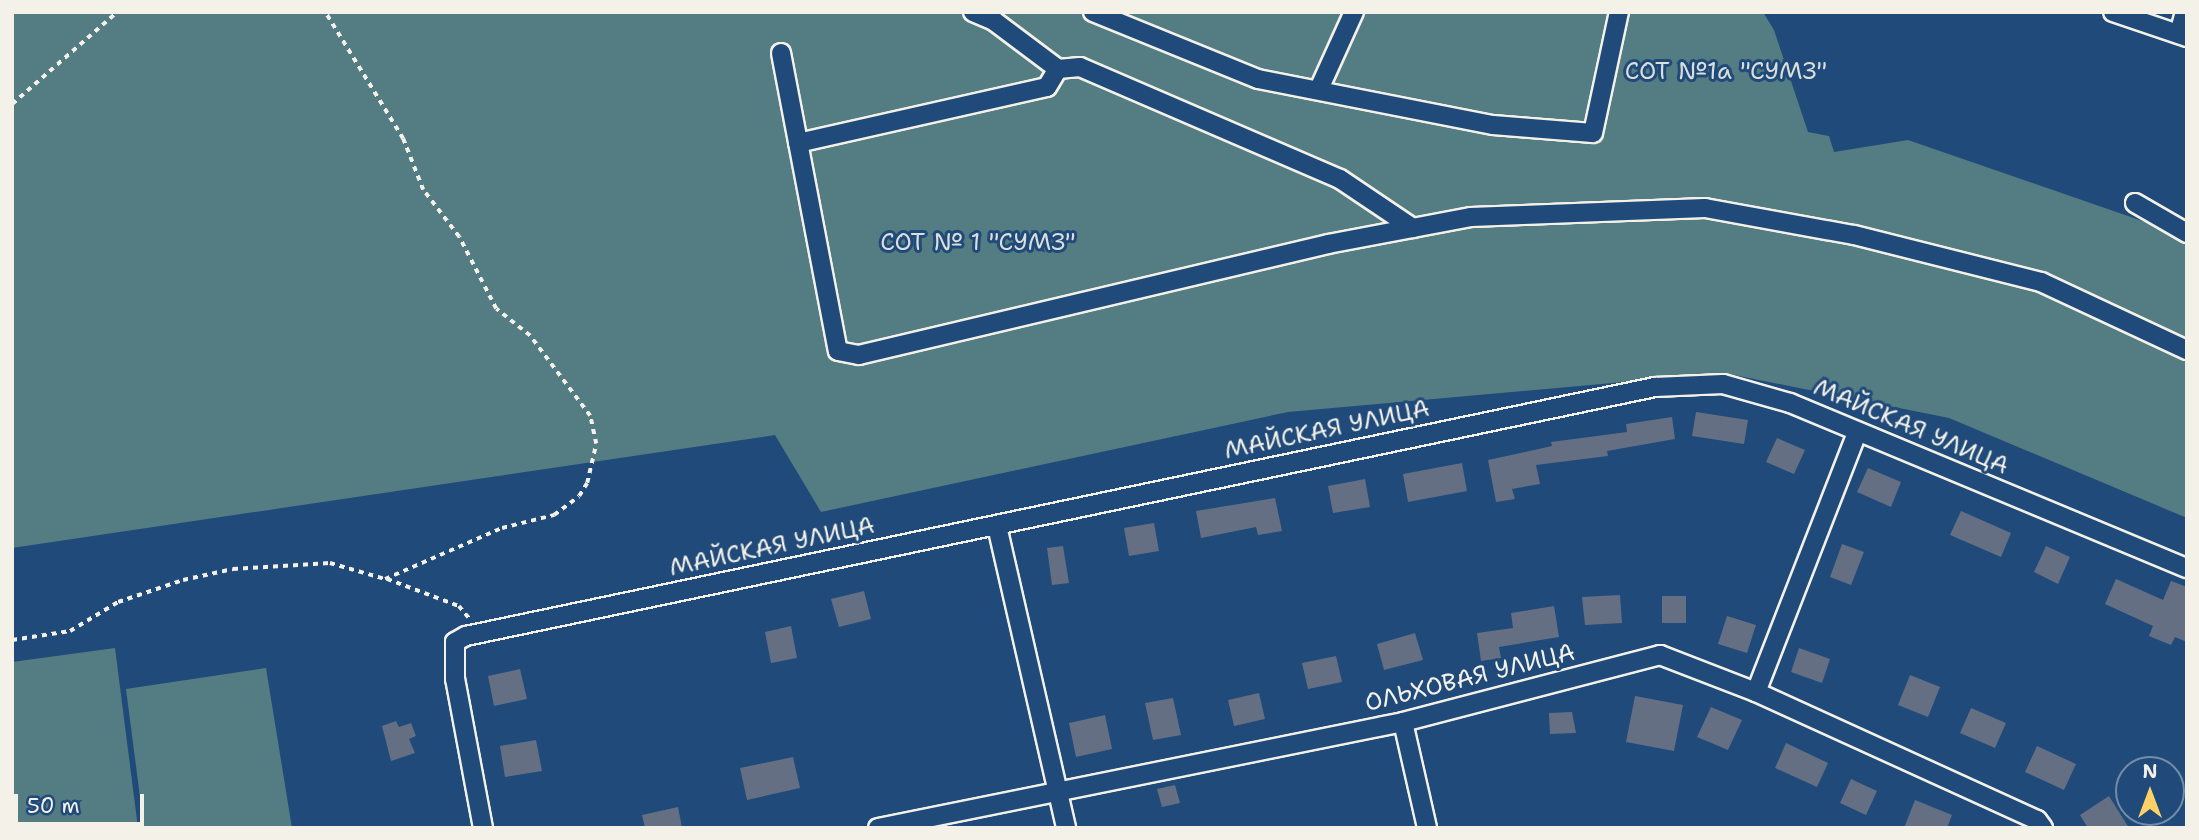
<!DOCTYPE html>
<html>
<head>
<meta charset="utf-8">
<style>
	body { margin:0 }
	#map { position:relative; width:2199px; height:840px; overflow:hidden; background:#1f4a7a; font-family:"Shantell Sans",sans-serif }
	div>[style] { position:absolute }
	.green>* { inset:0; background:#547c83 }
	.building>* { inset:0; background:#646f84 }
	.path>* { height:3.5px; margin-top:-1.75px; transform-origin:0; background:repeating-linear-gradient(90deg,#f4f1e8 0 5px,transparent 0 10px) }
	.roads { filter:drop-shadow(2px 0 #f4f1e8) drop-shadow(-2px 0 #f4f1e8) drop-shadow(0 2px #f4f1e8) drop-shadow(0 -2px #f4f1e8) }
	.minor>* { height:18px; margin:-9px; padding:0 9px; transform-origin:9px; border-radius:9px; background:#1f4a7a }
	span { translate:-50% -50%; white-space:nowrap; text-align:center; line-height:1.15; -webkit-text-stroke:6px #1f4a7a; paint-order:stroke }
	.park-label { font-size:24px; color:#dcdfd9 }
	.street-label { font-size:24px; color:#f4f1e8 }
	.frame { position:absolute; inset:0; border:14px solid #f4f1e8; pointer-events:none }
	.north { position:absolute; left:2115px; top:756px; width:70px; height:70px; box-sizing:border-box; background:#1f4a7a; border:2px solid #748da6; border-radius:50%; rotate:0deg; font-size:19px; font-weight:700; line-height:28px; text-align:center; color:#f4f1e8 }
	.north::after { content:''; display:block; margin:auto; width:24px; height:32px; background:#ffd166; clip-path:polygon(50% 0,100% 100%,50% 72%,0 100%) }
	.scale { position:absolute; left:14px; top:794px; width:130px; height:32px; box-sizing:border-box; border:4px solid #f4f1e8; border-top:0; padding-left:9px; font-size:21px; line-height:24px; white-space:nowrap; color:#f4f1e8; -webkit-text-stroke:5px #1f4a7a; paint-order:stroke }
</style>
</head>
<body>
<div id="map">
	<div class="green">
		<div style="clip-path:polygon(12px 12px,1763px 12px,1774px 30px,1808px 132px,1829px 136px,1834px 152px,1908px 140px,2151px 224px,2187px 244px,2187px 518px,1949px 418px,1724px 373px,1288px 412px,821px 512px,775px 435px,12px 548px)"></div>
		<div style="clip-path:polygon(115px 648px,138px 828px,12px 828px,12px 662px)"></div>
		<div style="clip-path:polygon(266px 668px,292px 828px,144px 828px,126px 689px)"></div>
	</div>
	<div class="building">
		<div style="clip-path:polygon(1696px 412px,1748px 420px,1744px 444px,1692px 436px)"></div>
		<div style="clip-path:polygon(1672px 417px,1675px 439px,1607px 451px,1608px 456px,1536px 465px,1540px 484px,1512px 489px,1515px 499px,1496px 502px,1488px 460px,1552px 446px,1551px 442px,1627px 432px,1626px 424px)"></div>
		<div style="clip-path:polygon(1777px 438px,1805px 450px,1794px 474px,1766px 462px)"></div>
		<div style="clip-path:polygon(1462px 463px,1467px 491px,1408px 502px,1403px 474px)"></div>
		<div style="clip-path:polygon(1868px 468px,1901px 482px,1891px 507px,1857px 492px)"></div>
		<div style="clip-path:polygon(1365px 479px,1370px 507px,1333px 513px,1328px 486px)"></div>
		<div style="clip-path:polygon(1275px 498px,1282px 531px,1258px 535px,1256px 527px,1201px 538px,1196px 511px)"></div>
		<div style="clip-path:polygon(1961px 511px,2011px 533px,2001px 557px,1950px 535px)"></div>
		<div style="clip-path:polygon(1154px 523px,1159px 551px,1129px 556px,1124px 528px)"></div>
		<div style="clip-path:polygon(1842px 544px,1864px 552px,1851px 585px,1830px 577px)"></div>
		<div style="clip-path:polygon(1063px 546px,1069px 583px,1052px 585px,1047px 548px)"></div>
		<div style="clip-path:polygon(2046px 546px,2070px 557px,2058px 584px,2034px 572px)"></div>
		<div style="clip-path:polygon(2116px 579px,2163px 600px,2171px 581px,2187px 587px,2187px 642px,2175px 637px,2171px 645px,2149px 636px,2153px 626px,2105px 604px)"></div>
		<div style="clip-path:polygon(864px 591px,871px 619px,839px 627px,831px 599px)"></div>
		<div style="clip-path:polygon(1620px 595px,1622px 623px,1585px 625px,1582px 597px)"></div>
		<div style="clip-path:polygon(1662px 596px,1686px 596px,1686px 623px,1662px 623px)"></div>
		<div style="clip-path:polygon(1554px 606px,1559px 637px,1499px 647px,1501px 658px,1481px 661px,1477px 633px,1513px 628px,1511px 613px)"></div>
		<div style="clip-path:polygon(1727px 616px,1756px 625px,1747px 653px,1718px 644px)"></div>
		<div style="clip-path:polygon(791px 626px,797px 658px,771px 663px,765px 632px)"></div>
		<div style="clip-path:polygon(1415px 633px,1423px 660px,1384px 670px,1377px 644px)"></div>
		<div style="clip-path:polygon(1799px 648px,1830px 659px,1822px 683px,1791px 672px)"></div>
		<div style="clip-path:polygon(1336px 656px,1342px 682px,1308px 689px,1302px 663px)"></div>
		<div style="clip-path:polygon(520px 669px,527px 699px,494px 706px,488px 676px)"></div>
		<div style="clip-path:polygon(1910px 675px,1940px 687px,1928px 717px,1898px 705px)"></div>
		<div style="clip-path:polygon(1259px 693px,1265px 719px,1234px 726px,1228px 700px)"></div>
		<div style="clip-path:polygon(1635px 696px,1683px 705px,1674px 751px,1626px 742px)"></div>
		<div style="clip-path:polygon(1173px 698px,1181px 735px,1153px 740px,1145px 703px)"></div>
		<div style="clip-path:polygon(1711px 707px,1742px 720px,1728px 750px,1697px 737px)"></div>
		<div style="clip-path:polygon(1971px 708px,2006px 723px,1995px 748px,1960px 733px)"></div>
		<div style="clip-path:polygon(1572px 712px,1576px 733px,1550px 734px,1549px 713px)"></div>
		<div style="clip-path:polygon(1105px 715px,1112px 749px,1076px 757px,1069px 723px)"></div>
		<div style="clip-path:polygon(396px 721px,399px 727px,411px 723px,416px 736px,409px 739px,415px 753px,391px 761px,382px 726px)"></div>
		<div style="clip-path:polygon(536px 740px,542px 771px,505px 777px,500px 746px)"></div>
		<div style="clip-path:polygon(1786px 743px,1828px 763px,1817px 787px,1775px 768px)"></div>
		<div style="clip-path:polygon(2037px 746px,2076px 764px,2064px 790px,2025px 772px)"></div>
		<div style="clip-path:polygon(793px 757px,800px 788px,747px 800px,740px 768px)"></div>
		<div style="clip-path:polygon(1851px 779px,1877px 791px,1866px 815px,1840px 803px)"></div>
		<div style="clip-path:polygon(1175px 785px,1180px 803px,1162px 807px,1157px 789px)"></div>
		<div style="clip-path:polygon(2109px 796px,2129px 828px,2088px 828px,2080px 815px)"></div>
		<div style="clip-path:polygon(1915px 800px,1952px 815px,1947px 828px,1904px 828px)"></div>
		<div style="clip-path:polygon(678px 807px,682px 828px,645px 828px,642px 815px)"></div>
	</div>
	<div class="path">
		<div style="left:12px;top:104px;width:140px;rotate:-41.2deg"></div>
		<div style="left:387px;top:579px;width:77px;rotate:20.6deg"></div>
		<div style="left:459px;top:606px;width:17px;rotate:50deg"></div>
		<div style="left:12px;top:640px;width:59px;rotate:-8.8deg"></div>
		<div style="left:70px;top:631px;width:56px;rotate:-31.1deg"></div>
		<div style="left:118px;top:602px;width:69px;rotate:-18.7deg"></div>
		<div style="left:183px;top:580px;width:51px;rotate:-12.4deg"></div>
		<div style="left:233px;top:569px;width:97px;rotate:-3.5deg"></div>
		<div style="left:330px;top:563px;width:57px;rotate:16.2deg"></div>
		<div style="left:385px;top:579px;width:128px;rotate:-23.6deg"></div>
		<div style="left:502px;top:528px;width:54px;rotate:-14deg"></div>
		<div style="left:554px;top:515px;width:31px;rotate:-37deg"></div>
		<div style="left:579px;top:496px;width:15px;rotate:-58deg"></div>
		<div style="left:587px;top:483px;width:40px;rotate:-77deg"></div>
		<div style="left:596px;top:444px;width:29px;rotate:-102deg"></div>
		<div style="left:590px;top:416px;width:100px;rotate:-126.9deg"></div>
		<div style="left:530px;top:336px;width:43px;rotate:-141.5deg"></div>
		<div style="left:496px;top:309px;width:81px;rotate:-117.2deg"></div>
		<div style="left:459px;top:237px;width:59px;rotate:-127.5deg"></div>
		<div style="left:423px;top:190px;width:55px;rotate:-111.4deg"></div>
		<div style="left:403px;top:139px;width:149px;rotate:-121.6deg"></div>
	</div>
	<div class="roads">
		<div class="minor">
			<div style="left:973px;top:12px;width:23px;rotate:23deg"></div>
			<div style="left:994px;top:21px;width:80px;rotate:36.9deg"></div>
			<div style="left:1058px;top:69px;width:22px;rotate:-5deg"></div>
			<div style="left:1080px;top:67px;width:283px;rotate:23.3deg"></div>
			<div style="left:1340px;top:179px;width:88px;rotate:33.9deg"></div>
			<div style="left:1093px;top:12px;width:178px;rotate:22.1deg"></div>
			<div style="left:1258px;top:79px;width:239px;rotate:11.1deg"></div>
			<div style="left:1493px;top:125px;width:100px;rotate:4.6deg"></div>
			<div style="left:1593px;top:133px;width:124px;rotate:-77.9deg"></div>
			<div style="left:2113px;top:12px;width:78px;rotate:18.7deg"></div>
			<div style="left:2179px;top:34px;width:23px;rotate:-75deg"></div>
			<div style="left:781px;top:53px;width:303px;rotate:79.2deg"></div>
			<div style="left:838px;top:351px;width:21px;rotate:11deg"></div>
			<div style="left:859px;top:355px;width:482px;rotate:-13.3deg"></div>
			<div style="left:1328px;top:244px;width:146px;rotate:-10.7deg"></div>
			<div style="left:1471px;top:217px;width:234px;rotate:-2.2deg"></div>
			<div style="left:1705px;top:208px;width:151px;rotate:10.3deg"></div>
			<div style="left:1854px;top:235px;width:193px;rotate:14.1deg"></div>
			<div style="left:2041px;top:282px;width:161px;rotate:25deg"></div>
			<div style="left:1319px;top:89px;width:85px;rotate:-65.6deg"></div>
			<div style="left:798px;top:143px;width:255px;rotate:-12.7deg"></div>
			<div style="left:1047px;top:87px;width:21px;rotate:-59deg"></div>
			<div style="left:2135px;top:203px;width:60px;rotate:30deg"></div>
			<div style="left:997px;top:526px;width:310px;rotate:77.1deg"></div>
			<div style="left:1756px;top:692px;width:278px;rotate:-68.7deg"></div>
			<div style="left:1403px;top:722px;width:109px;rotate:77.2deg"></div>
			<div style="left:483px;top:828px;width:152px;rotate:-100.6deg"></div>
			<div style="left:455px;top:679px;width:37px;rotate:-90deg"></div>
			<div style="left:455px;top:642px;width:13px;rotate:-29deg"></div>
			<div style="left:466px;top:636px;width:1215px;rotate:-11.83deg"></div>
			<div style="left:1655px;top:387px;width:68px;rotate:-2.5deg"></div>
			<div style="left:1723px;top:384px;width:70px;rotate:15.8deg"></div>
			<div style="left:1790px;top:403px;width:430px;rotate:22.6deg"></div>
			<div style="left:878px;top:828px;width:536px;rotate:-11.41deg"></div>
			<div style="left:1403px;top:722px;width:266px;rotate:-14.6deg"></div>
			<div style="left:1660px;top:655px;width:103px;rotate:21.1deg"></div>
			<div style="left:1756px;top:692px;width:309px;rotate:24.5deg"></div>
			<div style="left:2037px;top:820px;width:10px;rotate:53deg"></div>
		</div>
	</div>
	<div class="park-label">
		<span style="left:1726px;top:72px">СОТ №1а "СУМЗ"</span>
		<span style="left:978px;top:243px">СОТ № 1 "СУМЗ"</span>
	</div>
	<div class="street-label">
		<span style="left:1911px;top:427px;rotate:23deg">МАЙСКАЯ УЛИЦА</span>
		<span style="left:1327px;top:430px;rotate:-12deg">МАЙСКАЯ УЛИЦА</span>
		<span style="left:772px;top:547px;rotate:-12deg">МАЙСКАЯ УЛИЦА</span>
		<span style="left:1470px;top:678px;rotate:-14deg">ОЛЬХОВАЯ УЛИЦА</span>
	</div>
	<div class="frame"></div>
	<div class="north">N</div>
	<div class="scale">50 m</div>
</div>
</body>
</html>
